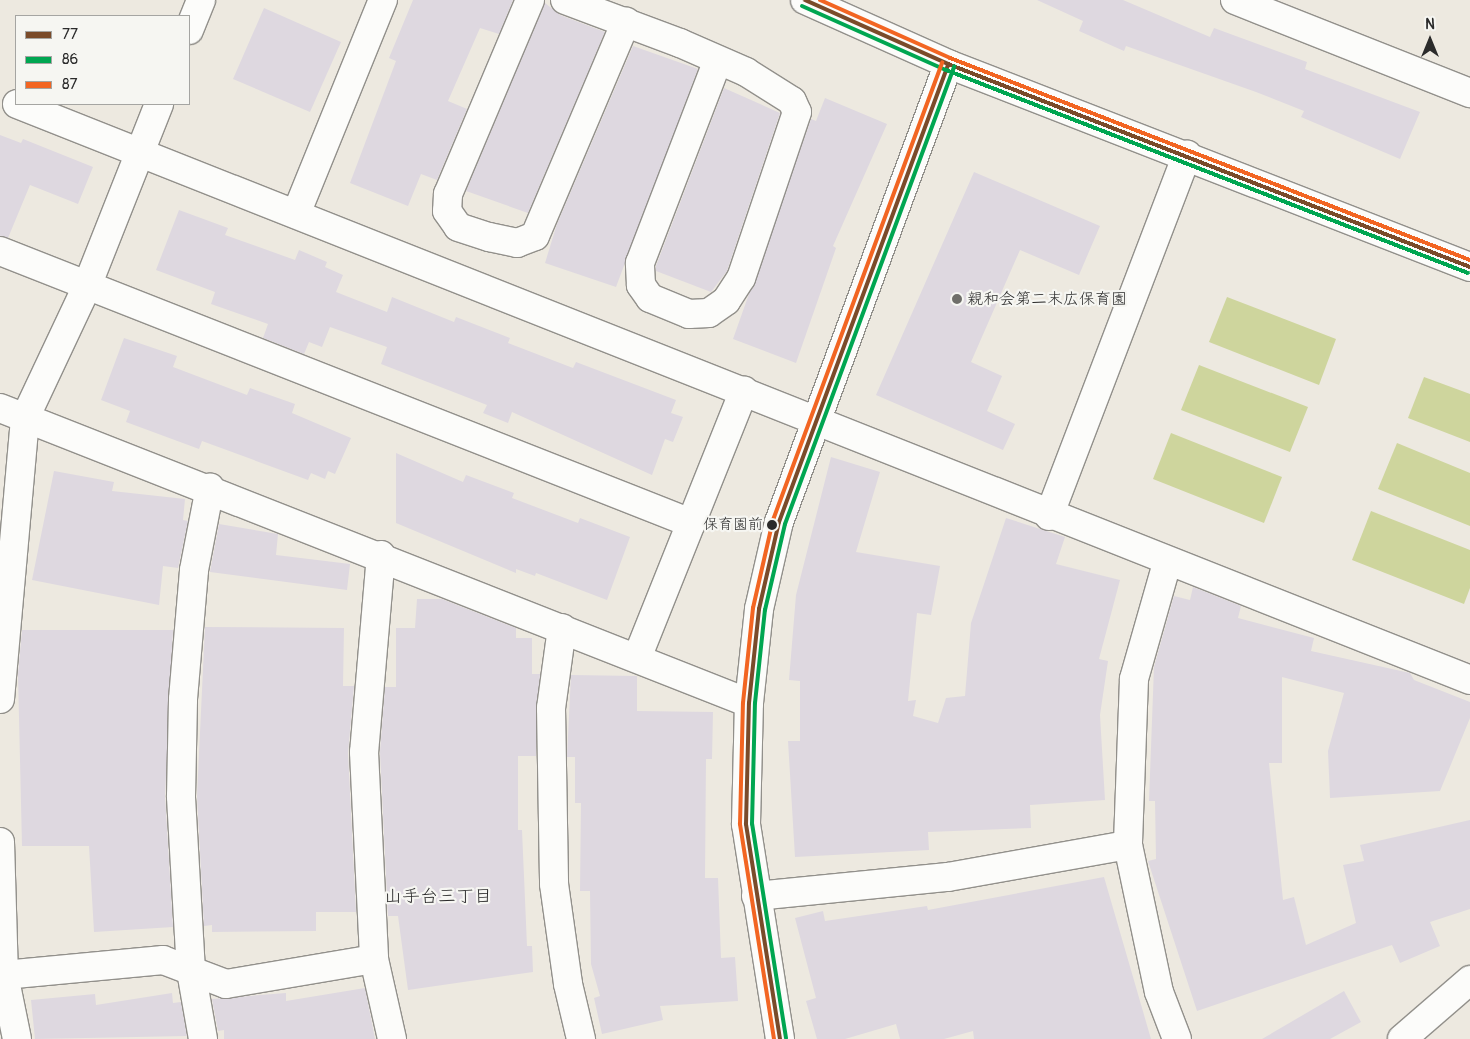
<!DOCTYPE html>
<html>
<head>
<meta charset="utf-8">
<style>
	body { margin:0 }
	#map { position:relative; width:1470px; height:1039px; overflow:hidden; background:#ede9e0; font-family:Pangolin,"Klee One",sans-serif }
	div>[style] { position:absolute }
	.green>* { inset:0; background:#ced59d }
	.building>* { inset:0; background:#ded8e0 }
	.roads { filter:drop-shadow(1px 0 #92908b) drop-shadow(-1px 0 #92908b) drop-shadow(0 1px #92908b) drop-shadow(0 -1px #92908b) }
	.minor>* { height:28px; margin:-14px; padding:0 14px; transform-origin:14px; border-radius:14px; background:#fcfcfa }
	.bus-1>* { height:4px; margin:-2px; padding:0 2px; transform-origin:2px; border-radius:2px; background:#7a4b2a }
	.bus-2>* { height:4px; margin:-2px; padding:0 2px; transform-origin:2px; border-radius:2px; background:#00a651 }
	.bus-3>* { height:4px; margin:-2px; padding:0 2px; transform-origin:2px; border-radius:2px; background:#f26522 }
	.dots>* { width:14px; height:14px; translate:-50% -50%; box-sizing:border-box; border:2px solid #f6f6f2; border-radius:50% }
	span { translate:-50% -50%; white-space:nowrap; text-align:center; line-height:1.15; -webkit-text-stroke:4.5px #f6f6f2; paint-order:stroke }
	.bus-label { font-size:15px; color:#2b2b2b }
	.right { translate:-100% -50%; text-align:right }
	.poi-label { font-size:16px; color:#2b2b2b }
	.left { translate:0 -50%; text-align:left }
	.neighbourhood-label { font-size:18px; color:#2b2b2b }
	.legend { position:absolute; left:15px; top:15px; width:175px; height:90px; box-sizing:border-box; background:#f6f6f2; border:1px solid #a5a5a2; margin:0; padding:6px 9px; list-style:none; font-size:15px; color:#2b2b2b }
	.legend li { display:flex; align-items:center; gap:10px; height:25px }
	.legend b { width:25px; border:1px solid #a5a5a2 }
	.north { position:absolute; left:1405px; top:15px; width:50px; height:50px; -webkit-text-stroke:4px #f6f6f2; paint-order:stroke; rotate:0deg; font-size:14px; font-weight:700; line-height:20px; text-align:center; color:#2b2b2b }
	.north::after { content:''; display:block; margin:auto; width:18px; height:22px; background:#2b2b2b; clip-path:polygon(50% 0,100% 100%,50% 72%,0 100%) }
</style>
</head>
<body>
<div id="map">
	<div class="green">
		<div style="clip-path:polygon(1227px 297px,1336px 339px,1319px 385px,1209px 342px)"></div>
		<div style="clip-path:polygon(1199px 365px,1308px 407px,1290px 452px,1181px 410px)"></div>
		<div style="clip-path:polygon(1424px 377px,1470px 394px,1470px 442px,1408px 418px)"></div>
		<div style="clip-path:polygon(1171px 433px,1282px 477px,1264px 523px,1153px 479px)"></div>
		<div style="clip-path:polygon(1397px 443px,1470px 473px,1470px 526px,1378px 489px)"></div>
		<div style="clip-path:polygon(1371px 511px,1470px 550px,1470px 588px,1464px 604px,1352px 560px)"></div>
	</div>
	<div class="building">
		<div style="clip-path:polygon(413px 0,513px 0,499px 34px,480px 28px,448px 101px,467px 109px,437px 180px,421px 174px,408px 206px,350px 183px,396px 61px,389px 58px)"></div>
		<div style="clip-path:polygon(1037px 0,1123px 0,1210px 37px,1214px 28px,1307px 62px,1305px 69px,1420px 112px,1400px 159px,1301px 117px,1304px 111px,1256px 92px,1126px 46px,1124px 51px,1079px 31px,1083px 21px)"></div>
		<div style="clip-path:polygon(545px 3px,560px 15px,605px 32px,528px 213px,466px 191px)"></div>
		<div style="clip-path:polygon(264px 8px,341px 42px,310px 112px,233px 79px)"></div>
		<div style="clip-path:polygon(633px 46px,698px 69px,616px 287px,545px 263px,557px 224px)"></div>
		<div style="clip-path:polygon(724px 88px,780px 113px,727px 271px,711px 292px,656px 271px,656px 266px)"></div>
		<div style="clip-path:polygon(825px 98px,887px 124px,833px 246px,836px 248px,796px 363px,733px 339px,811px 119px,816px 121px)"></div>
		<div style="clip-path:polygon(0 135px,21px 143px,23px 139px,93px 167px,78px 204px,30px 185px,8px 238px,0 236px)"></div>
		<div style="clip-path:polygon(974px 172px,1100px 226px,1079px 275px,1020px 250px,971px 362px,1002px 376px,987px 411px,1015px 424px,1003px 450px,876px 395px)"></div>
		<div style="clip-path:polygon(179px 210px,228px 228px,225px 235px,295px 260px,299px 250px,327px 262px,325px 267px,343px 275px,336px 292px,387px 312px,392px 297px,454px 322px,456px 317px,510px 338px,508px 343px,573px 368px,576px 362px,676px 400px,671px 413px,683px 417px,673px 442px,665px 439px,652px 475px,512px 412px,508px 423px,483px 413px,487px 405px,381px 364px,387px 347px,330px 327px,322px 347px,309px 342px,304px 354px,263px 338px,268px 324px,211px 304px,215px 292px,156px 270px)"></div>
		<div style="clip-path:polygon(124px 338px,177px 356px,173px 367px,247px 395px,250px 388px,295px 404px,292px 413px,351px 438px,335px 474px,328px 471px,325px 479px,311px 473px,308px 480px,202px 441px,199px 449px,126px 422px,130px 411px,101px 400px)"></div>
		<div style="clip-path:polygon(396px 453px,463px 482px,466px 475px,514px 493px,512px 498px,578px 523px,580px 518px,630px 537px,607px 600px,536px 573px,535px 576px,516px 569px,516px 573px,396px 523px)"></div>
		<div style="clip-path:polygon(831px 457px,880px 472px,856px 552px,940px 566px,931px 615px,917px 613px,908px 701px,916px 700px,913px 716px,938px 723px,946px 698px,965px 696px,971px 623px,1006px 518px,1065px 537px,1056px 564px,1120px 580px,1099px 659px,1108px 661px,1100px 715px,1105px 800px,1030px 805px,1031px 828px,928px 832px,929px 850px,795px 857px,788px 741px,800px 741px,800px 681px,789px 680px,796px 595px)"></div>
		<div style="clip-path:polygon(54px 471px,114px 482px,112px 491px,185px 499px,183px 520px,188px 521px,178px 568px,163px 566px,159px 605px,32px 580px)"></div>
		<div style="clip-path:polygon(219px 524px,278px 534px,276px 555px,350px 564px,347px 590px,210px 572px)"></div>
		<div style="clip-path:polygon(1193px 587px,1241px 606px,1238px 618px,1314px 638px,1311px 651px,1410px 673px,1414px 680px,1470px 702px,1470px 718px,1440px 791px,1330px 798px,1328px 751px,1344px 693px,1282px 677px,1282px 763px,1269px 763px,1283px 900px,1294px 897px,1306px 945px,1356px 923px,1343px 865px,1364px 861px,1360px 845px,1470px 820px,1470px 909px,1430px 922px,1440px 946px,1400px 963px,1392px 945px,1197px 1011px,1148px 861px,1156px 859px,1155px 801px,1149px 801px,1154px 667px,1174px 596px,1190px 600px)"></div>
		<div style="clip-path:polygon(417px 599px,442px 599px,516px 628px,516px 638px,532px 638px,532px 674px,540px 674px,536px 756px,518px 756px,518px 830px,522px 830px,527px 946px,532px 946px,533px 972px,408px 990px,398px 916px,388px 916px,380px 752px,385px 687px,396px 687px,396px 628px,415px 628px)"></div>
		<div style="clip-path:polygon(205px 627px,344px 628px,343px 686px,354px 686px,348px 753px,356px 912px,316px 912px,316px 931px,212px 932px,212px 925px,204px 926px,197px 796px)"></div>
		<div style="clip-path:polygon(22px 630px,173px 630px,165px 796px,173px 927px,94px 932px,89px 846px,22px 846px,18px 674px)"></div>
		<div style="clip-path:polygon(571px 675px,637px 676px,637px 711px,713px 712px,712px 759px,706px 759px,705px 878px,718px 878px,721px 958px,735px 957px,738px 1001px,660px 1006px,663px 1020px,602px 1034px,594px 998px,600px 996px,591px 964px,590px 891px,580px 891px,581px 803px,575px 803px,575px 757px,567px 757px)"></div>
		<div style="clip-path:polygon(1104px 877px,1151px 1039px,974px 1039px,973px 1031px,944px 1039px,900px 1039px,896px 1024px,845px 1039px,817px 1039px,806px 1001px,816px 998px,795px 918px,823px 911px,825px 921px,927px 906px,928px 910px)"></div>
		<div style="clip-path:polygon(365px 988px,375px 1039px,224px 1039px,224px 1030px,218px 1031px,212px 999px,286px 993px,286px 1001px)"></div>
		<div style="clip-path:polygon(1344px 991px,1361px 1022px,1330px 1039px,1262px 1039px)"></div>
		<div style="clip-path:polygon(172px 993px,173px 1003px,181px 1002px,187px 1036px,35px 1039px,31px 1000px,95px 994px,96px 1005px)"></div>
	</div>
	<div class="roads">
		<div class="minor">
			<div style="left:530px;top:0;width:211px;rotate:112.9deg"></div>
			<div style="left:448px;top:194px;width:17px;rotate:93deg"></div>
			<div style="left:447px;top:211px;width:19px;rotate:55deg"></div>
			<div style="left:458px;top:227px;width:33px;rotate:18deg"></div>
			<div style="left:489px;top:237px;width:29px;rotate:12deg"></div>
			<div style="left:517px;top:243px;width:19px;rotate:-21deg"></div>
			<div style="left:535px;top:236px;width:233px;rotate:-67deg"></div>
			<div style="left:565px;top:0;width:123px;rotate:20.5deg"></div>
			<div style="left:680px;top:43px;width:72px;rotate:23.7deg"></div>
			<div style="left:746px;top:72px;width:54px;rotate:32.2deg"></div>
			<div style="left:792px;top:101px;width:12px;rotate:66deg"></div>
			<div style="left:797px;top:112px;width:175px;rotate:108.6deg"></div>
			<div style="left:741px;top:278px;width:27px;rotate:123deg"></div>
			<div style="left:726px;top:301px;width:21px;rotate:145deg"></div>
			<div style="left:709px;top:313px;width:20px;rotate:177deg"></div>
			<div style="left:689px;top:314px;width:42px;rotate:-157.7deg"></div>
			<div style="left:650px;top:298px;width:16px;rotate:-125deg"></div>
			<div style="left:641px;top:285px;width:22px;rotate:-93deg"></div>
			<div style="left:640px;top:263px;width:217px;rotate:-69deg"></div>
			<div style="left:805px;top:0;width:157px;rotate:24.1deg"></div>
			<div style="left:948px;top:64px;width:560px;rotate:21.25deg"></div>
			<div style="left:1235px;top:0;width:253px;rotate:21.6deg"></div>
			<div style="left:189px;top:30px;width:32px;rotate:-68deg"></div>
			<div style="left:17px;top:104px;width:1563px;rotate:21.62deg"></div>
			<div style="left:296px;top:214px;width:231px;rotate:-67.9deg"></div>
			<div style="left:0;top:251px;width:743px;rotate:21.49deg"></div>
			<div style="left:0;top:408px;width:805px;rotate:21.5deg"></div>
			<div style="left:1049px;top:516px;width:387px;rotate:-69.1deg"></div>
			<div style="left:381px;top:555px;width:198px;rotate:94.9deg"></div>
			<div style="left:364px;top:752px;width:207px;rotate:87.2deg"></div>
			<div style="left:374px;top:959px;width:82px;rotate:77.3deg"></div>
			<div style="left:1167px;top:563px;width:121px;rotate:105.9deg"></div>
			<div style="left:1134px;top:679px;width:166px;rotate:92.1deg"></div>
			<div style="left:1128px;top:845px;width:150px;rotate:78.1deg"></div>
			<div style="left:1159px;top:992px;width:50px;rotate:69deg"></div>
			<div style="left:562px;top:628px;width:81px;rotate:97.8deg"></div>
			<div style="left:551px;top:708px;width:176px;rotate:89deg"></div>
			<div style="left:554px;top:884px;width:101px;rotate:82deg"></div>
			<div style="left:568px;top:984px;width:57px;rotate:76.7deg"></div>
			<div style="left:637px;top:658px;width:288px;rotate:-68.2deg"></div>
			<div style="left:0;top:699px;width:282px;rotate:-84.9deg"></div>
			<div style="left:25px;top:418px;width:146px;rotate:-64.8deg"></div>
			<div style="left:87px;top:286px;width:196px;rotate:-68.4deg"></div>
			<div style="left:0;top:842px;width:133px;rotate:88.3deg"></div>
			<div style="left:4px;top:975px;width:65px;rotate:78.5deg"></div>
			<div style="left:756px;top:896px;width:193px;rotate:-5.7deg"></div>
			<div style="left:948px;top:877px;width:183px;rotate:-10.1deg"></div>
			<div style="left:4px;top:975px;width:160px;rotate:-5.4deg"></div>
			<div style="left:163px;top:960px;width:67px;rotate:20.9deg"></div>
			<div style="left:226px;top:984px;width:150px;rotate:-9.6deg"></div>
			<div style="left:203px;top:1039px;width:69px;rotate:-100deg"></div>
			<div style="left:191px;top:971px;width:175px;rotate:-93.3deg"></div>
			<div style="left:181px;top:796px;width:97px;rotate:-88.8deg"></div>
			<div style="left:183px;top:699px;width:129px;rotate:-85.1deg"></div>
			<div style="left:194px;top:570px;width:84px;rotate:-79deg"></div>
			<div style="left:780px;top:1039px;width:218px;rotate:-99deg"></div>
			<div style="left:746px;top:824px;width:121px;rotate:-88.6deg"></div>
			<div style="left:749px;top:703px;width:95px;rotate:-83.9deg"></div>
			<div style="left:759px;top:609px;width:89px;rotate:-77.1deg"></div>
			<div style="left:779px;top:522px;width:488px;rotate:-69.7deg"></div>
			<div style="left:1402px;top:1039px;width:90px;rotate:-40.9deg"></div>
		</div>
	</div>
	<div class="bus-1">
		<div style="left:805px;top:0;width:157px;rotate:24.1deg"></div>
		<div style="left:948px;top:64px;width:560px;rotate:21.25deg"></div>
		<div style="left:780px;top:1039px;width:218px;rotate:-99deg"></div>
		<div style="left:746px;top:824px;width:121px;rotate:-88.6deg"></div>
		<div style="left:749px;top:703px;width:95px;rotate:-83.9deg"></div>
		<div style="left:759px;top:609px;width:89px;rotate:-77.1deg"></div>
		<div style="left:779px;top:522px;width:488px;rotate:-69.7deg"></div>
	</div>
	<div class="bus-2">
		<div style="left:802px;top:6px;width:158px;rotate:24deg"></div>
		<div style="left:946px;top:70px;width:560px;rotate:21.25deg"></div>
		<div style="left:786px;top:1038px;width:217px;rotate:-99deg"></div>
		<div style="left:752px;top:824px;width:121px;rotate:-88.6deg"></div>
		<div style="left:755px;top:703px;width:94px;rotate:-83.9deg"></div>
		<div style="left:765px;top:610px;width:88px;rotate:-76.9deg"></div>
		<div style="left:785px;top:524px;width:488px;rotate:-69.7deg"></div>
	</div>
	<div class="bus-3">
		<div style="left:820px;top:0;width:142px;rotate:24deg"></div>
		<div style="left:950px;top:58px;width:558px;rotate:21.23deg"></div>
		<div style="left:774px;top:1039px;width:218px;rotate:-99deg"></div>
		<div style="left:740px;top:824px;width:121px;rotate:-88.6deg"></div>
		<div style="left:743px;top:703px;width:96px;rotate:-84deg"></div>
		<div style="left:753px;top:608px;width:90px;rotate:-77.2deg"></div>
		<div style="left:773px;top:520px;width:488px;rotate:-69.7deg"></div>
	</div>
	<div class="dots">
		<div style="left:957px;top:299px;background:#6f6e6a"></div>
		<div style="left:772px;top:525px;background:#2b2b2b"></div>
	</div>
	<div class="bus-label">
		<span class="right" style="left:763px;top:525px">保育園前</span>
	</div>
	<div class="poi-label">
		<span class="left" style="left:967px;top:299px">親和会第二末広保育園</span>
	</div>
	<div class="neighbourhood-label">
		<span style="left:438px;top:897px">山手台三丁目</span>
	</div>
	<ul class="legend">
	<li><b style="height:6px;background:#7a4b2a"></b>77</li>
	<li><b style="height:6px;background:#00a651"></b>86</li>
	<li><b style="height:6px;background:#f26522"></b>87</li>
	</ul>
	<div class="north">N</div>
</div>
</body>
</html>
